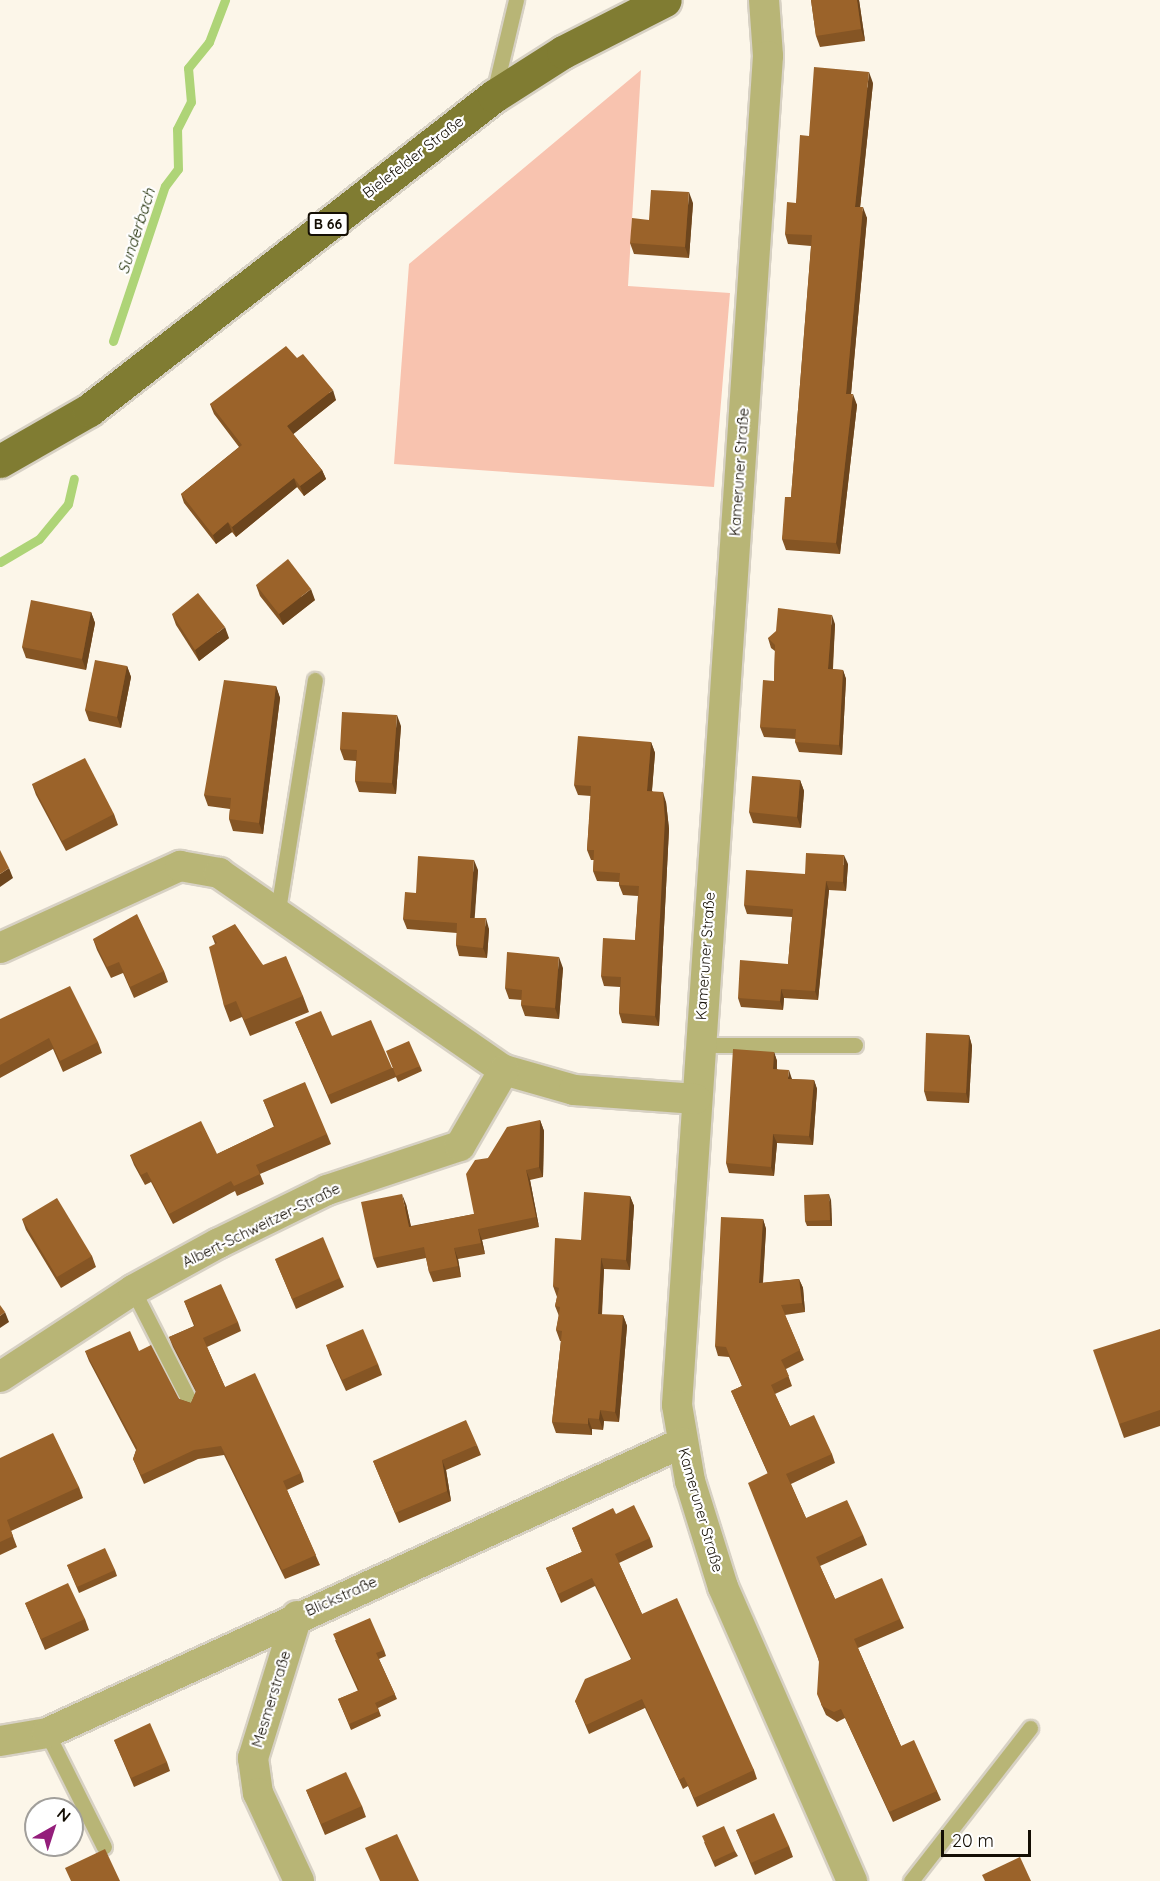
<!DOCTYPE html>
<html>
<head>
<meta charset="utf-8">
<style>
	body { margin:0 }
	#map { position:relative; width:1160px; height:1881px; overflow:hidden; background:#fcf6e9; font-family:Quicksand,sans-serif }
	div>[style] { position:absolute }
	.green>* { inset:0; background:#f8c3af }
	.stream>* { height:9px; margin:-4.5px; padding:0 4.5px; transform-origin:4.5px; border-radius:4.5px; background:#aed477 }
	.roads { filter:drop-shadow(2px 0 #d7d1c4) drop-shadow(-2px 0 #d7d1c4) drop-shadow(0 2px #d7d1c4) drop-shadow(0 -2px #d7d1c4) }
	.lane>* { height:15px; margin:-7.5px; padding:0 7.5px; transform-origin:7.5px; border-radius:7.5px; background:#b8b576 }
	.street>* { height:30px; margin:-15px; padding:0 15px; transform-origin:15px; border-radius:15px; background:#b8b576 }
	.primary>* { height:33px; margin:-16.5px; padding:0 16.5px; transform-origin:16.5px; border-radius:16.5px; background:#807c32 }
	.wall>* { inset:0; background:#855524 }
	.shaded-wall>* { inset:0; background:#6c451d }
	.building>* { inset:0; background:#9b632a }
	span { translate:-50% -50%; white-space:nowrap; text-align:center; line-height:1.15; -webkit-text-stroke:4.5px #fff; paint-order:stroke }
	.shield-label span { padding:2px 4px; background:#fff; border:2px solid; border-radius:4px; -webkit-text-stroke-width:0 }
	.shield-label { font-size:14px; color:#140e04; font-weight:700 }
	.street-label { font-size:15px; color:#140e04 }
	.water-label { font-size:16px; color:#25330c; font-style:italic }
	.north { position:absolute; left:24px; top:1797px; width:60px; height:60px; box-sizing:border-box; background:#fff; border:2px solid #a19f9b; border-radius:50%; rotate:39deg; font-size:16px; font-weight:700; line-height:24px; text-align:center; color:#140e04 }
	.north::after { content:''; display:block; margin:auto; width:21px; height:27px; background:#941e7b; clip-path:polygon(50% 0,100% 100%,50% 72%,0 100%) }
	.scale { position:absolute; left:941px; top:1830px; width:90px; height:27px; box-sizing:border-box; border:3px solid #140e04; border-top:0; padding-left:8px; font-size:18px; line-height:21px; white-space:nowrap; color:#140e04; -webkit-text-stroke:4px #fff; paint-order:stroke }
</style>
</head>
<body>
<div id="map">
	<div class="green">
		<div style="clip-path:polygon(641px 70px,628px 286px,730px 293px,714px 487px,394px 464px,409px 264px)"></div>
	</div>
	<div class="stream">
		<div style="left:113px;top:341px;width:163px;rotate:-71.5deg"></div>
		<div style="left:165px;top:186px;width:21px;rotate:-53deg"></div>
		<div style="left:178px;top:169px;width:40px;rotate:-91.4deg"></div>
		<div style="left:177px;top:129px;width:30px;rotate:-63deg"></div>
		<div style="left:191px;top:102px;width:34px;rotate:-95deg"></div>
		<div style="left:188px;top:68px;width:33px;rotate:-51deg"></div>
		<div style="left:209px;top:42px;width:45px;rotate:-69.1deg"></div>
		<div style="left:0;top:562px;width:45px;rotate:-30.5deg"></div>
		<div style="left:39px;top:539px;width:45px;rotate:-50.4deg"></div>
		<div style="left:68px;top:504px;width:26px;rotate:-77deg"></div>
	</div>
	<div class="roads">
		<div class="lane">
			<div style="left:494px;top:93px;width:96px;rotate:-76.7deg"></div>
			<div style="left:278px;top:910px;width:233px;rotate:-80.9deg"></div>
			<div style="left:698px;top:1045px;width:157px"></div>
			<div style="left:133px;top:1290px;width:128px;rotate:63deg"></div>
			<div style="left:47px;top:1733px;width:127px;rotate:63.4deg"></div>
			<div style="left:911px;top:1881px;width:194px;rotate:-52.1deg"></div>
		</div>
		<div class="street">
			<div style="left:764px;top:0;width:56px;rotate:85.9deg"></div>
			<div style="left:768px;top:56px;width:1352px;rotate:93.86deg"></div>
			<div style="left:677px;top:1405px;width:77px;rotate:80.3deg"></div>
			<div style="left:690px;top:1481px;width:111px;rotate:72.7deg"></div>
			<div style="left:723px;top:1587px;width:321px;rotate:66.3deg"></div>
			<div style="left:0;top:948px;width:198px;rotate:-24.5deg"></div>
			<div style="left:180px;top:866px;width:40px;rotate:10deg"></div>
			<div style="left:219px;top:873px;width:346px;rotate:34.7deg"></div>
			<div style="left:504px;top:1070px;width:73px;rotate:15.9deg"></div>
			<div style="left:574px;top:1090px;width:122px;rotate:4.2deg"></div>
			<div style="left:0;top:1377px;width:159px;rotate:-33.2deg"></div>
			<div style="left:133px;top:1290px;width:98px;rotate:-28.7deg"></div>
			<div style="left:219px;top:1243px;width:120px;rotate:-26.1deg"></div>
			<div style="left:327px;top:1190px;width:140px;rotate:-18.3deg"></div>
			<div style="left:460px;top:1146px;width:88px;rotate:-59.9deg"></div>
			<div style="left:297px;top:1616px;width:149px;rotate:107.2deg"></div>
			<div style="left:253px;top:1758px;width:35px;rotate:82deg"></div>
			<div style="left:258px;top:1793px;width:97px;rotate:65deg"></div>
			<div style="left:0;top:1741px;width:48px;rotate:-9.7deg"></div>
			<div style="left:47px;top:1733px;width:698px;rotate:-24.55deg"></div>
		</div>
		<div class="primary">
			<div style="left:0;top:461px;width:103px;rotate:-29.8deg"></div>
			<div style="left:89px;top:410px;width:512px;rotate:-37.79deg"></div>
			<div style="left:494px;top:96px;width:82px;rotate:-32.5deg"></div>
			<div style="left:563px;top:52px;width:114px;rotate:-27deg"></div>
		</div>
	</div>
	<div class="wall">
		<div style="clip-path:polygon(811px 0,859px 0,865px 41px,820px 47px,816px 36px)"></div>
		<div style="clip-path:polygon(873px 83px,860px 207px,867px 218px,851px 394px,857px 405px,840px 554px,786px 550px,782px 539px,791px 497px,811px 246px,788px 244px,785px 234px,796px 203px,809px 136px)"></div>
		<div style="clip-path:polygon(693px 203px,689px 258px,634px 254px,630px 243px,649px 220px)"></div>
		<div style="clip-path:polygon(297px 358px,336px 400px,293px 434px,322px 470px,326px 479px,304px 496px,297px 487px,236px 537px,232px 532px,216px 544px,184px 503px,181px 494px,239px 447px,214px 414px,210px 404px)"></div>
		<div style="clip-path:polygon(256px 585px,315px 600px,283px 625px,260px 596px)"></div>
		<div style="clip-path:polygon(91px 612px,95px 623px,86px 670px,26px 658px,22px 647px)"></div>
		<div style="clip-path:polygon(172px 614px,229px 638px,199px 661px,176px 625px)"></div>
		<div style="clip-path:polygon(835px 624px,833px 669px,843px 670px,846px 679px,842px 755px,799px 752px,795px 742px,796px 739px,764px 737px,760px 727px,774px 681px,775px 651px,771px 648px,768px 638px)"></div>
		<div style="clip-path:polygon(127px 666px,131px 677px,121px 728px,89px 721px,85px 710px)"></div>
		<div style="clip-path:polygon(276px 686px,280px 698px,263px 834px,233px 831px,229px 819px,230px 809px,208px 806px,204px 795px)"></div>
		<div style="clip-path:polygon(401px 726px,396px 794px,359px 792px,355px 781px,356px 761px,344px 760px,340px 749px)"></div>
		<div style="clip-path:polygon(651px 742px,655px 753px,652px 791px,666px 802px,669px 829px,659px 1026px,622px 1023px,619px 1013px,620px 987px,604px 986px,601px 976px,635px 940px,638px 896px,623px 895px,619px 885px,619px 882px,597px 881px,593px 871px,594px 860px,591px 860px,587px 850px,591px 796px,578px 795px,574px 785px)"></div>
		<div style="clip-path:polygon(800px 780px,804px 791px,801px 828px,753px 823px,749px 812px)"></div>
		<div style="clip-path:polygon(32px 784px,114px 814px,118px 825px,66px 851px,36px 795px)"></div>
		<div style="clip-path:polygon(848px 864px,846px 891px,829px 890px,818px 1000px,784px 998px,783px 1010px,741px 1007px,738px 998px,788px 964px,792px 917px,747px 914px,744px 905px,805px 874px)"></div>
		<div style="clip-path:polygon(478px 870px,474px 918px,489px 929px,487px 958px,459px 956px,456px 945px,457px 933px,407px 929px,403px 919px,416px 893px)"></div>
		<div style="clip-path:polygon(212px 936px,263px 965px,303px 996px,309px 1012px,250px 1036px,242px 1017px,230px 1022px,224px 1006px,215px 944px)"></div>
		<div style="clip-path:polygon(93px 939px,164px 971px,168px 982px,134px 998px,123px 973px,111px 978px,97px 950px)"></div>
		<div style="clip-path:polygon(563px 968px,559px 1019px,525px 1016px,521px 1005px,522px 1000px,509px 999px,505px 988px)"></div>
		<div style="clip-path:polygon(0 1019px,98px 1042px,102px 1053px,63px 1072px,53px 1049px,0 1078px)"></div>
		<div style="clip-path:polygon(295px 1022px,332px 1036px,392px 1068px,420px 1066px,422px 1071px,398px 1082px,393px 1070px,396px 1077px,331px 1104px)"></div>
		<div style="clip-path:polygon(969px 1035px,972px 1046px,969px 1103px,927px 1101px,924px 1091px)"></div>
		<div style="clip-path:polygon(774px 1052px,777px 1061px,777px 1069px,792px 1079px,814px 1080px,817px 1089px,813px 1145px,777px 1143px,774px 1176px,729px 1173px,726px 1163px)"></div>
		<div style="clip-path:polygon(263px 1100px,327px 1134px,331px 1144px,260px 1174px,264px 1184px,237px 1196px,235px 1191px,173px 1224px,151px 1182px,145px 1185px,134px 1165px,130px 1155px,217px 1154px,274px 1127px)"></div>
		<div style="clip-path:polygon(540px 1120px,544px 1131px,543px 1177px,530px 1180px,539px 1227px,482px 1240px,485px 1254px,458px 1259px,461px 1277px,433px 1282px,429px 1272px,426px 1258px,377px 1268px,373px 1258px,406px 1204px,411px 1226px,474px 1214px,488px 1158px)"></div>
		<div style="clip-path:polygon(630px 1196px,634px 1206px,630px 1270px,604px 1269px,602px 1315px,623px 1315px,627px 1326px,619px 1422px,604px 1421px,603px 1430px,592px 1429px,592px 1435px,556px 1433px,552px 1422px,561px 1341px,560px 1341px,556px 1330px,559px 1316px,555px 1306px,557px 1297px,553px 1286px,581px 1240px)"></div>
		<div style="clip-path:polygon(831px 1200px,832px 1226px,807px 1226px,805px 1221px)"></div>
		<div style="clip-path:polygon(22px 1219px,92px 1256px,96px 1267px,61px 1288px,26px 1230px)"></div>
		<div style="clip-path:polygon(763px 1219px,766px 1229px,763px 1283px,799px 1279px,803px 1288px,805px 1312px,785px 1315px,804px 1360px,786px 1369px,792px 1386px,775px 1394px,790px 1426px,832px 1454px,835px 1463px,791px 1484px,806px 1518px,863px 1535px,867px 1545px,820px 1566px,835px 1599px,900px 1619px,904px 1628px,858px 1648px,901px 1746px,937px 1791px,941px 1800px,893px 1822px,845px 1718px,837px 1722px,826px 1715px,821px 1704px,819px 1662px,768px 1474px,731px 1391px,742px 1386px,729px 1357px,718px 1356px,715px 1346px)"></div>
		<div style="clip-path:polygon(275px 1259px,340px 1278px,344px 1287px,296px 1309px)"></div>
		<div style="clip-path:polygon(184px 1301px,238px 1322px,241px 1331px,207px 1347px,225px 1387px,301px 1473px,304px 1482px,287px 1490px,320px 1565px,285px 1579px,224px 1455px,198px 1459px,144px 1484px,133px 1459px,136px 1450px,89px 1361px,85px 1351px,139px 1351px,179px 1399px,191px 1403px,196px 1392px,173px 1347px,169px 1337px,194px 1326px)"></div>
		<div style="clip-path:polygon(1160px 1329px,1160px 1426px,1124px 1438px,1119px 1424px)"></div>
		<div style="clip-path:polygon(326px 1345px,378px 1364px,382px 1375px,346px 1391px,330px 1356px)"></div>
		<div style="clip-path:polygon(477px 1445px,481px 1455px,446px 1470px,451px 1501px,399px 1523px,373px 1461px)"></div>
		<div style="clip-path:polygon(0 1458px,79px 1487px,83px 1498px,11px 1531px,17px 1547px,0 1555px)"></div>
		<div style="clip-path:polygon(616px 1514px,650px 1538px,653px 1547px,619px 1563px,642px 1614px,754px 1770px,757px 1779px,697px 1807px,688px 1786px,683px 1789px,645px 1708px,589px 1734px,575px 1701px,631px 1659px,595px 1586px,561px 1603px,546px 1568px,582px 1552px,572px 1528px)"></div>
		<div style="clip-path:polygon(67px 1565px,115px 1570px,117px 1576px,79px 1593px)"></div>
		<div style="clip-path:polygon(25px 1603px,85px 1619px,89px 1630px,45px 1650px)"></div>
		<div style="clip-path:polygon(335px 1640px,384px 1650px,386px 1656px,379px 1659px,397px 1699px,378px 1708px,381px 1716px,351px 1730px,338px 1699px,358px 1691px)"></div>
		<div style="clip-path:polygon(114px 1740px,167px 1762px,170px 1771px,134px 1787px)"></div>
		<div style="clip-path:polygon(306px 1790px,362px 1806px,366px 1817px,325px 1835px)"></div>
		<div style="clip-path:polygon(736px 1830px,789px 1846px,793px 1857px,755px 1875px)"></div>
		<div style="clip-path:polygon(704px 1842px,735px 1851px,738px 1856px,715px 1867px)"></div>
	</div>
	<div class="shaded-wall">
		<div style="clip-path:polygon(857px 0,859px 0,865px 41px,861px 29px)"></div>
		<div style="clip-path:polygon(869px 72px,873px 83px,859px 218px,855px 207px)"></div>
		<div style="clip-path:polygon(689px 192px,693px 203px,689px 258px,685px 247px)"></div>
		<div style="clip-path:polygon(863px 207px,867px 218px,850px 405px,846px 394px)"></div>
		<div style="clip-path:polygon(333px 390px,336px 400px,291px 436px,287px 426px)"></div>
		<div style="clip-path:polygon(853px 394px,857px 405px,840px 554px,836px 543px)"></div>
		<div style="clip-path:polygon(322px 470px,326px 479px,304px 496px,300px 486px)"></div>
		<div style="clip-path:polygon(294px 478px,297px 487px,236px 537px,232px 527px)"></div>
		<div style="clip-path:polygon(228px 522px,232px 532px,216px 544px,213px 535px)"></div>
		<div style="clip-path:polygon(311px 589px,315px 600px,283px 625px,279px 614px)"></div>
		<div style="clip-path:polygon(91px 612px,95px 623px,86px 670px,82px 659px)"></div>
		<div style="clip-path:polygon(832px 615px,835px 624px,832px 678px,828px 669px)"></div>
		<div style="clip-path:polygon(225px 627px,229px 638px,199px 661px,195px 650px)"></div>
		<div style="clip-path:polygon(127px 666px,131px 677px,121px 728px,117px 717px)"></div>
		<div style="clip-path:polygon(843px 670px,846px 679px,842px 755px,839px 745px)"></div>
		<div style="clip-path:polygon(276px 686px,280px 698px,263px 834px,259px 823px)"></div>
		<div style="clip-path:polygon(397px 715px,401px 726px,396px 794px,392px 783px)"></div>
		<div style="clip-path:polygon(651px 742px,655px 753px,651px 801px,647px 791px)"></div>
		<div style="clip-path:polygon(800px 780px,804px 791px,801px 828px,797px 817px)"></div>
		<div style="clip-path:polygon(663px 792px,666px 802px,669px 829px,659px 1026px,655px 1016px)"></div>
		<div style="clip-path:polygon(844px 855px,848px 864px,846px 891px,843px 882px)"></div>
		<div style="clip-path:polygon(474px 860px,478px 870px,474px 928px,470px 918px)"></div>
		<div style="clip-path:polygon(9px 868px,13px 878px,0 887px,0 874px)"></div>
		<div style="clip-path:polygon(826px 881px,829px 890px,818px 1000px,815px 991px)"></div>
		<div style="clip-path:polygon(486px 918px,489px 929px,487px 958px,483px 948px)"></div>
		<div style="clip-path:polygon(559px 957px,563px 968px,559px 1019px,555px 1008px)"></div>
		<div style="clip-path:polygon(781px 989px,784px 998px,783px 1010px,780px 1001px)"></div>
		<div style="clip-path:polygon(969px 1035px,972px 1046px,969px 1103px,966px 1093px)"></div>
		<div style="clip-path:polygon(774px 1052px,777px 1061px,776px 1078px,773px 1069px)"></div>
		<div style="clip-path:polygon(789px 1070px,792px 1079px,788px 1079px)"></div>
		<div style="clip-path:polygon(814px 1080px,817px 1089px,813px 1145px,809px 1136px)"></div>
		<div style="clip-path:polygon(540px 1120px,544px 1131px,543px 1177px,539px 1167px)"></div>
		<div style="clip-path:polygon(773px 1134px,777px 1143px,774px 1176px,771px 1167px)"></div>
		<div style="clip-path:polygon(526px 1170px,530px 1180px,539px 1227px,536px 1217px)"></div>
		<div style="clip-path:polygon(402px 1194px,406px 1204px,413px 1237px,409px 1227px)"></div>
		<div style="clip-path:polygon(829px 1194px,831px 1200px,832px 1226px,830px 1220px)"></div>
		<div style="clip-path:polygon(630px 1196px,634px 1206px,630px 1270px,626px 1260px)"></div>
		<div style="clip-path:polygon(763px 1219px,766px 1229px,762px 1293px,759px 1283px)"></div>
		<div style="clip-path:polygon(478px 1229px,482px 1240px,485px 1254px,481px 1243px)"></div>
		<div style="clip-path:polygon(454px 1248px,458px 1259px,461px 1277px,458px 1266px)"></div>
		<div style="clip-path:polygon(601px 1258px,604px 1269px,601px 1325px,598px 1314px)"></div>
		<div style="clip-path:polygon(799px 1279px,803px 1288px,805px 1312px,802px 1303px)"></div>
		<div style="clip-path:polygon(5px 1312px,9px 1322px,0 1328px,0 1316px)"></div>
		<div style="clip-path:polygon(623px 1315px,627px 1326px,619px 1422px,615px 1412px)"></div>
		<div style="clip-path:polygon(600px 1410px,604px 1421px,603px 1430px,599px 1419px)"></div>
		<div style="clip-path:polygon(588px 1418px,592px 1429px,592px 1435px,588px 1424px)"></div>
		<div style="clip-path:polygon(442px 1460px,446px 1470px,451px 1501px,447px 1491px)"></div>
	</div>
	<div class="building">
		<div style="clip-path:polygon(811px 0,857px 0,861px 29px,816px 36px)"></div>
		<div style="clip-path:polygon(814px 67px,869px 72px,855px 207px,863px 207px,846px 394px,853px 394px,836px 543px,782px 539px,785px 497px,791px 497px,812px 235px,785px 234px,787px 202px,796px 203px,800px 135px,809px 136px)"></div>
		<div style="clip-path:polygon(651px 190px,689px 192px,685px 247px,630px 243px,632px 218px,649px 220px)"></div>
		<div style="clip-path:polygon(286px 346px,297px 358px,303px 354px,333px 390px,287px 426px,322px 470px,300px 486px,294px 478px,232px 527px,228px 522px,213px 535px,181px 494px,242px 445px,210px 404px)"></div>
		<div style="clip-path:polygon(288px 559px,311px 589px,279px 614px,256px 585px)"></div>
		<div style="clip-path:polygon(198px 593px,225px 627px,195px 650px,172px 614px)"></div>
		<div style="clip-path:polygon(31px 600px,91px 612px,82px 659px,22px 647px)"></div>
		<div style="clip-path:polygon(778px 608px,832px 615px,828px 669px,843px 670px,839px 745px,795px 742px,796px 729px,760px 727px,763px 680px,774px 681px,775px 645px,768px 638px,776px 631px)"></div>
		<div style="clip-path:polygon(95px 660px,127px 666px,117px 717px,85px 710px)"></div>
		<div style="clip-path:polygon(224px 680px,276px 686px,259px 823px,229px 819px,231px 798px,204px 795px)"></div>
		<div style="clip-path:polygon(342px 712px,397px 715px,392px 783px,355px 781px,357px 750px,340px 749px)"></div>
		<div style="clip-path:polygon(578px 736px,651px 742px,647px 791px,663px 792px,665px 819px,655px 1016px,619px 1013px,621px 977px,601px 976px,603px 938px,635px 940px,639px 886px,619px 885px,620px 873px,593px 871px,594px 850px,587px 850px,591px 786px,574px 785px)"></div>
		<div style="clip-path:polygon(85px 758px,114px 814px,62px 841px,32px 784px)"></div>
		<div style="clip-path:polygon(752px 776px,800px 780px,797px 817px,749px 812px)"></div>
		<div style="clip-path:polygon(0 850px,9px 868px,0 874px)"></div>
		<div style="clip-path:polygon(806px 853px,844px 855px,843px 882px,826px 881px,815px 991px,781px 989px,780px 1001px,738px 998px,740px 960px,788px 964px,793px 909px,744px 905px,746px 870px,805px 874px)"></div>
		<div style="clip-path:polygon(418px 856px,474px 860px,470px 918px,486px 918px,483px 948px,456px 945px,457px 923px,403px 919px,405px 892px,416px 893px)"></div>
		<div style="clip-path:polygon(137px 914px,164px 971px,130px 987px,119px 962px,107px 967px,93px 939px)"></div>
		<div style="clip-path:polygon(235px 924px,263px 965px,286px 956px,303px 996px,244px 1020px,236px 1001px,224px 1006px,209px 947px,217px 943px,212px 936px)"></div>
		<div style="clip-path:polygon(507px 952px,559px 957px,555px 1008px,521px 1005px,522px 990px,505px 988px)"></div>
		<div style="clip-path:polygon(70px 986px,98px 1042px,60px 1061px,49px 1038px,0 1065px,0 1019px)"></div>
		<div style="clip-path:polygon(321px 1011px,332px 1036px,371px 1020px,392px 1068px,328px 1095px,295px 1022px)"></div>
		<div style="clip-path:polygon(926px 1033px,969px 1035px,966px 1093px,924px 1091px)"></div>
		<div style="clip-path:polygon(409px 1041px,420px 1066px,396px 1076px,386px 1051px)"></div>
		<div style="clip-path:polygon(733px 1049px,774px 1052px,773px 1069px,789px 1070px,788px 1079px,814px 1080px,809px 1136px,773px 1134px,771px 1167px,726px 1163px)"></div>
		<div style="clip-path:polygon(305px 1082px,327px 1134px,256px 1165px,260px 1174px,234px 1186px,231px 1181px,169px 1214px,147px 1172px,141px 1175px,130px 1155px,201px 1121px,217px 1154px,275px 1126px,263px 1100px)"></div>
		<div style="clip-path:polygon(540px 1120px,539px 1167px,526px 1170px,536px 1217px,478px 1229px,481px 1243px,454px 1248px,458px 1266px,429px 1272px,424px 1247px,373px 1258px,361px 1202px,402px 1194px,409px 1227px,474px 1214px,466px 1174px,475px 1160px,488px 1158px,507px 1127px)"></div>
		<div style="clip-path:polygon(584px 1192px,630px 1196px,626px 1260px,601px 1258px,598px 1314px,623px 1315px,615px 1412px,600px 1410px,599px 1419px,588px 1418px,588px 1424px,552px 1422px,562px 1331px,556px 1330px,560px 1307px,555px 1306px,559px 1288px,553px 1286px,555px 1238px,581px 1240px)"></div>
		<div style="clip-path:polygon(829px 1194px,830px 1220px,805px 1221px,804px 1195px)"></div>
		<div style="clip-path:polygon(57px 1198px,92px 1256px,57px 1277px,22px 1219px)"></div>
		<div style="clip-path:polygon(721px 1217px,763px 1219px,759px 1283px,799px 1279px,802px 1303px,781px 1305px,800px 1350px,781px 1360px,789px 1376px,771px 1385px,790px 1426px,814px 1415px,832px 1454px,786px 1474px,806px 1518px,847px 1500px,863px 1535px,816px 1557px,835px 1599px,882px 1578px,900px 1619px,854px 1639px,901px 1746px,914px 1740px,937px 1791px,889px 1812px,841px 1709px,834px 1712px,822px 1706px,817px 1694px,819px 1661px,748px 1483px,768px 1473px,731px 1391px,742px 1386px,726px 1347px,715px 1346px)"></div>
		<div style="clip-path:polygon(323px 1237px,340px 1278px,292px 1299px,275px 1259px)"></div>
		<div style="clip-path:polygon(221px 1284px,238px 1322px,203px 1338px,225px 1387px,255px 1373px,301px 1473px,283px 1481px,316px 1555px,282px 1570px,221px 1446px,194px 1450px,141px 1475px,133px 1459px,137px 1448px,85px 1351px,130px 1331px,139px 1351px,151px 1345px,179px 1399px,191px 1403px,196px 1391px,169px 1337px,195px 1326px,184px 1301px)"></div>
		<div style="clip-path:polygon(0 1305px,5px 1312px,0 1316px)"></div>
		<div style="clip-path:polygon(363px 1329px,378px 1364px,342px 1380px,326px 1345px)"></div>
		<div style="clip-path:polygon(1160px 1329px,1160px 1410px,1119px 1424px,1093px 1350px)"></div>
		<div style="clip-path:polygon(466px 1420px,477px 1445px,442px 1460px,447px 1491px,395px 1513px,373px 1461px)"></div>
		<div style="clip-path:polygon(53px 1433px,79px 1487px,7px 1520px,13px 1536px,0 1542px,0 1458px)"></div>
		<div style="clip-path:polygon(634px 1505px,650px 1538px,615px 1554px,642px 1614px,677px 1598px,754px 1770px,694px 1798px,684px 1777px,679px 1780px,642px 1699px,586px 1725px,575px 1701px,585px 1679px,632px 1659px,592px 1578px,558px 1594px,546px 1568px,582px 1552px,572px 1528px,613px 1508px,616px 1514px)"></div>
		<div style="clip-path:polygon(105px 1548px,115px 1570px,77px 1587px,67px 1565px)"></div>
		<div style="clip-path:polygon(68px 1583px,85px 1619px,41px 1639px,25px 1603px)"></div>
		<div style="clip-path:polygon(370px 1618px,384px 1650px,376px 1653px,395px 1694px,375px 1703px,379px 1711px,349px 1724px,338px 1699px,359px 1690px,333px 1634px)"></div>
		<div style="clip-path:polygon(150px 1723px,167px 1762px,131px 1778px,114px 1740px)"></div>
		<div style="clip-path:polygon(346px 1772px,362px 1806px,321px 1824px,306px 1790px)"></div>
		<div style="clip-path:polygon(774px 1813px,789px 1846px,751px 1863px,736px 1830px)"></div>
		<div style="clip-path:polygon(724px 1826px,735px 1851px,713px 1861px,702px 1836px)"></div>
		<div style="clip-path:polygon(397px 1834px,419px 1881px,380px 1881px,365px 1848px)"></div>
		<div style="clip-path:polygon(105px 1849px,120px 1881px,71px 1881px,65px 1868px)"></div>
		<div style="clip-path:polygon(1020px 1857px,1031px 1881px,985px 1881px,982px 1875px)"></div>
	</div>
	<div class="shield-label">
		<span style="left:328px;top:224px">B 66</span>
	</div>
	<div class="street-label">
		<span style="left:413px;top:157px;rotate:-38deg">Bielefelder Straße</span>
		<span style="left:739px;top:472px;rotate:-86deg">Kameruner Straße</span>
		<span style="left:705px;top:956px;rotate:-86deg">Kameruner Straße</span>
		<span style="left:261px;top:1225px;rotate:-26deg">Albert-Schweitzer-Straße</span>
		<span style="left:701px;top:1510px;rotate:74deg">Kameruner Straße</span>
		<span style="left:341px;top:1596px;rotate:-24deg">Blickstraße</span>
		<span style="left:271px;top:1699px;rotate:-73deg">Mesmerstraße</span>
	</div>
	<div class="water-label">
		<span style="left:136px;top:231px;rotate:-72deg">Sunderbach</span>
	</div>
	<div class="north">N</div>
	<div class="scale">20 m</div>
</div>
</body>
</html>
